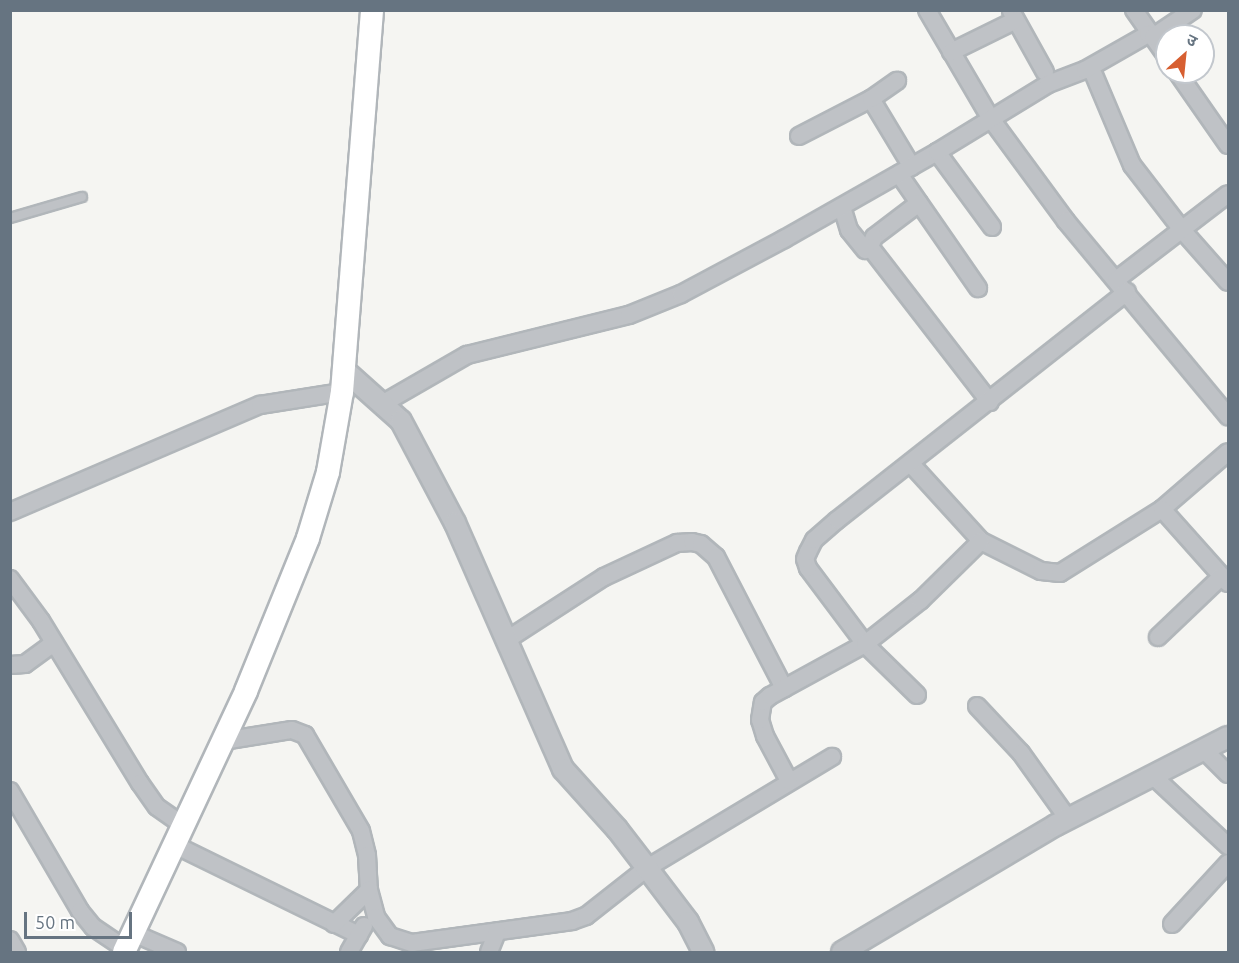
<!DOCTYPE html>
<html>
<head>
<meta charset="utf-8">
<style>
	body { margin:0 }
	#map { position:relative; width:1239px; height:963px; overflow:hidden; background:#f5f5f2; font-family:Ubuntu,"Noto Sans Devanagari",sans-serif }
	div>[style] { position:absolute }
	.roads { filter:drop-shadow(2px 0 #b1b6ba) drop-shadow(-2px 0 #b1b6ba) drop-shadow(0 2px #b1b6ba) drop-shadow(0 -2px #b1b6ba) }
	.service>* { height:8px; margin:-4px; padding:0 4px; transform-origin:4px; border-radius:4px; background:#bfc2c6 }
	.minor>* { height:16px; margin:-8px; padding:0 8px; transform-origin:8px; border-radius:8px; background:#bfc2c6 }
	.tertiary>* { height:20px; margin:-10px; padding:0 10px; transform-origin:10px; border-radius:10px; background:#bfc2c6 }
	.secondary>* { height:22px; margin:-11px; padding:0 11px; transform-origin:11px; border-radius:11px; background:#fff }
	span { translate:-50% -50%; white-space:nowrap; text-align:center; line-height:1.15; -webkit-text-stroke:6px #fff; paint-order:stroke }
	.frame { position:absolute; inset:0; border:12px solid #667481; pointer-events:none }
	.north { position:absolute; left:1155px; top:24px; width:60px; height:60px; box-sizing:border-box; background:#fff; border:2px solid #c2c7cd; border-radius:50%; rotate:27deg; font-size:16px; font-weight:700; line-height:24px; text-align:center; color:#667481 }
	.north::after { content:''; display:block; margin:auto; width:21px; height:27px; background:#d75f31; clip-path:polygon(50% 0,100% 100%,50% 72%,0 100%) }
	.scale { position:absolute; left:24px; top:912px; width:108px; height:27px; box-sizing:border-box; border:3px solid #667481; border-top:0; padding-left:8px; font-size:18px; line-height:21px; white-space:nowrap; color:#667481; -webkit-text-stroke:4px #fff; paint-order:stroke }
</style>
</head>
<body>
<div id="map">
	<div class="roads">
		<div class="service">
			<div style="left:10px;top:218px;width:75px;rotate:-16.3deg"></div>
		</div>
		<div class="minor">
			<div style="left:927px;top:10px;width:126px;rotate:59.6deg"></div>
			<div style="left:991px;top:119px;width:127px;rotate:53.7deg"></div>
			<div style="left:1066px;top:221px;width:254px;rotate:50.3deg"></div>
			<div style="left:1134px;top:10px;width:57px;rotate:54.9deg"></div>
			<div style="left:1011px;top:11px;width:70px;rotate:60.9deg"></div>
			<div style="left:951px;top:52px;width:72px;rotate:-26.2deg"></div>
			<div style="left:1177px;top:72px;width:89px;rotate:55.1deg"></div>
			<div style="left:1094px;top:75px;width:98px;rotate:67.1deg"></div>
			<div style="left:1132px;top:165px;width:82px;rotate:52.4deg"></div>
			<div style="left:1182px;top:230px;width:69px;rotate:48.5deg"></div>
			<div style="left:871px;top:99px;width:79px;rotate:58.9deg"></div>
			<div style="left:799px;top:136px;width:81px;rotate:-27.2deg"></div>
			<div style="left:871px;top:99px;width:32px;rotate:-35deg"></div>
			<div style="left:937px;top:152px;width:93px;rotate:53.7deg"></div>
			<div style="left:899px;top:174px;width:139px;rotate:55.3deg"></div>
			<div style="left:919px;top:203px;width:56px;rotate:142.9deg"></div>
			<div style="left:874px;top:237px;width:11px;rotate:112deg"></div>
			<div style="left:870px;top:247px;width:196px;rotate:52.3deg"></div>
			<div style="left:842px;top:207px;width:24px;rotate:73deg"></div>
			<div style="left:849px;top:230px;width:26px;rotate:51deg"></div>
			<div style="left:1116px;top:280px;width:141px;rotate:-37.5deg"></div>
			<div style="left:382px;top:404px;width:98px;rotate:-30deg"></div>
			<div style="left:467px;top:355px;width:167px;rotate:-13.9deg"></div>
			<div style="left:629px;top:315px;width:56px;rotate:-22deg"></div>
			<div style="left:681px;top:294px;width:117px;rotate:-28.1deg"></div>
			<div style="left:784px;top:239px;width:176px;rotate:-29.6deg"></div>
			<div style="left:937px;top:152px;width:130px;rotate:-31.5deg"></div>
			<div style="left:1048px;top:84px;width:40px;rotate:-21deg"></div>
			<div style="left:1085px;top:70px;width:73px;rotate:-29.7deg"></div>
			<div style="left:1148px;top:34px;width:6px;rotate:31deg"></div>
			<div style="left:1153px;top:37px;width:48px;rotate:-34deg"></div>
			<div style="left:911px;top:464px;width:104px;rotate:47.7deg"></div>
			<div style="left:981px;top:541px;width:67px;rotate:26.6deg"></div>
			<div style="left:1041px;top:571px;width:19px;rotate:6deg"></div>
			<div style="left:1060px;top:573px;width:120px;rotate:-32.1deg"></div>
			<div style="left:1162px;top:509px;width:87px;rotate:-40.8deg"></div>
			<div style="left:1162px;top:509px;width:99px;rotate:48.3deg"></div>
			<div style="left:10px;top:512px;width:272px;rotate:-23.2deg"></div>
			<div style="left:260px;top:405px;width:83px;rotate:-9deg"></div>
			<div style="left:10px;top:579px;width:52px;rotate:53.6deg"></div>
			<div style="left:41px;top:621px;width:190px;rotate:58.6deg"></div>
			<div style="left:140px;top:783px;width:29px;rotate:55deg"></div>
			<div style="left:157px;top:807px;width:33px;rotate:35deg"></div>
			<div style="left:1158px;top:637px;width:88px;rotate:-43.6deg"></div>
			<div style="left:505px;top:641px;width:118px;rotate:-32.9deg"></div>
			<div style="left:604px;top:577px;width:81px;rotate:-25deg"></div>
			<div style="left:677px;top:543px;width:15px;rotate:-4deg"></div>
			<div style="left:692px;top:542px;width:9px;rotate:13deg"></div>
			<div style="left:701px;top:544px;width:20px;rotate:41deg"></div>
			<div style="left:716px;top:557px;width:148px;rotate:62.6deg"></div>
			<div style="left:10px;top:665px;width:15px;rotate:-4deg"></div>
			<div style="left:25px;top:664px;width:36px;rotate:-36deg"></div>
			<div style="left:917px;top:695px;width:73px;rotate:-135.6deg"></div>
			<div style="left:865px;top:644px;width:95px;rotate:-126.9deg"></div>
			<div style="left:808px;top:568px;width:9px;rotate:-108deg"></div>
			<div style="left:805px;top:559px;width:8px;rotate:-67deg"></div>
			<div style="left:808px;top:552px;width:13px;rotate:-63deg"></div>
			<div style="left:814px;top:540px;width:30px;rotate:-41deg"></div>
			<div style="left:837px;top:520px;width:369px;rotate:-38.2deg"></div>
			<div style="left:977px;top:706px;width:64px;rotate:46.9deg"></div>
			<div style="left:1021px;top:753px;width:81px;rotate:54.5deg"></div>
			<div style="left:223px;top:741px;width:70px;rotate:-9.1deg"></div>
			<div style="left:292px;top:730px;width:14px;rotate:21deg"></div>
			<div style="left:305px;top:735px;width:111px;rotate:59.7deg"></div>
			<div style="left:361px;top:831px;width:25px;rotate:76deg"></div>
			<div style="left:367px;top:855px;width:35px;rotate:87deg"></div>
			<div style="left:369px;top:890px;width:28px;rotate:75deg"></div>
			<div style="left:376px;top:917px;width:24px;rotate:54deg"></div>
			<div style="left:390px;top:936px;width:23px;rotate:18deg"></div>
			<div style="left:412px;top:943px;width:162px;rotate:-7.8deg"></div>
			<div style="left:572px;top:921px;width:15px;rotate:-20deg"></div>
			<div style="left:586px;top:916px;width:78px;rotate:-38.2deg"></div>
			<div style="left:647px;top:868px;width:216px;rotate:-31deg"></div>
			<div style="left:1204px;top:750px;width:34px;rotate:45deg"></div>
			<div style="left:1153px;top:776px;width:103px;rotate:43deg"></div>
			<div style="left:789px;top:781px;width:51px;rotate:-118.1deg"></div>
			<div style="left:765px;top:736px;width:17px;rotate:-107deg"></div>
			<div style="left:760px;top:720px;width:18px;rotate:-81deg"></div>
			<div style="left:763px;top:702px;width:9px;rotate:-41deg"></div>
			<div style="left:770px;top:696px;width:108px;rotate:-28.7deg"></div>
			<div style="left:865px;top:644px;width:71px;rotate:-38.2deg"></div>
			<div style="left:921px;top:600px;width:84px;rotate:-44.5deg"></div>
			<div style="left:10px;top:791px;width:139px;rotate:59.7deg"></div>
			<div style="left:80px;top:911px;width:21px;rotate:51deg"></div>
			<div style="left:93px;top:927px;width:40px;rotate:34deg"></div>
			<div style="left:175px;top:845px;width:205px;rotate:26.1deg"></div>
			<div style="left:334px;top:924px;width:49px;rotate:-44.2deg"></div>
			<div style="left:1172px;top:924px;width:83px;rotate:-47.4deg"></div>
			<div style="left:133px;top:933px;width:48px;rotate:23.4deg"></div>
			<div style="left:10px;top:940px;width:14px;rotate:60deg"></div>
			<div style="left:349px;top:952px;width:30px;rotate:-60deg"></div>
			<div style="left:489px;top:952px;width:22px;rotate:-68deg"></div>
		</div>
		<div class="tertiary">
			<div style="left:344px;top:370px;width:76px;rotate:41.8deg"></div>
			<div style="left:401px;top:421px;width:115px;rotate:62.1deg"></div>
			<div style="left:455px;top:523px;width:269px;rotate:66.3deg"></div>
			<div style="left:563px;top:769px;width:81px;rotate:48deg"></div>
			<div style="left:617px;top:829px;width:49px;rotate:52.4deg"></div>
			<div style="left:647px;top:868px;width:68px;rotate:52.8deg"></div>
			<div style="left:688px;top:922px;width:34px;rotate:63deg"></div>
			<div style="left:842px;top:952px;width:249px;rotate:-30.7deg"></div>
			<div style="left:1056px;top:825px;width:193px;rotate:-27.1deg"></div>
		</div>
		<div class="secondary">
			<div style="left:124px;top:952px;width:288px;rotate:-64.9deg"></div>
			<div style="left:246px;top:691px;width:165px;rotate:-67.9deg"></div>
			<div style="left:308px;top:538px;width:69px;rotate:-73.1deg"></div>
			<div style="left:328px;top:472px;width:81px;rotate:-80.1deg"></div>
			<div style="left:342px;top:392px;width:383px;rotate:-85.5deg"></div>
		</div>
	</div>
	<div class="frame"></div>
	<div class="north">उ</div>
	<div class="scale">50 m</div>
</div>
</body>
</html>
